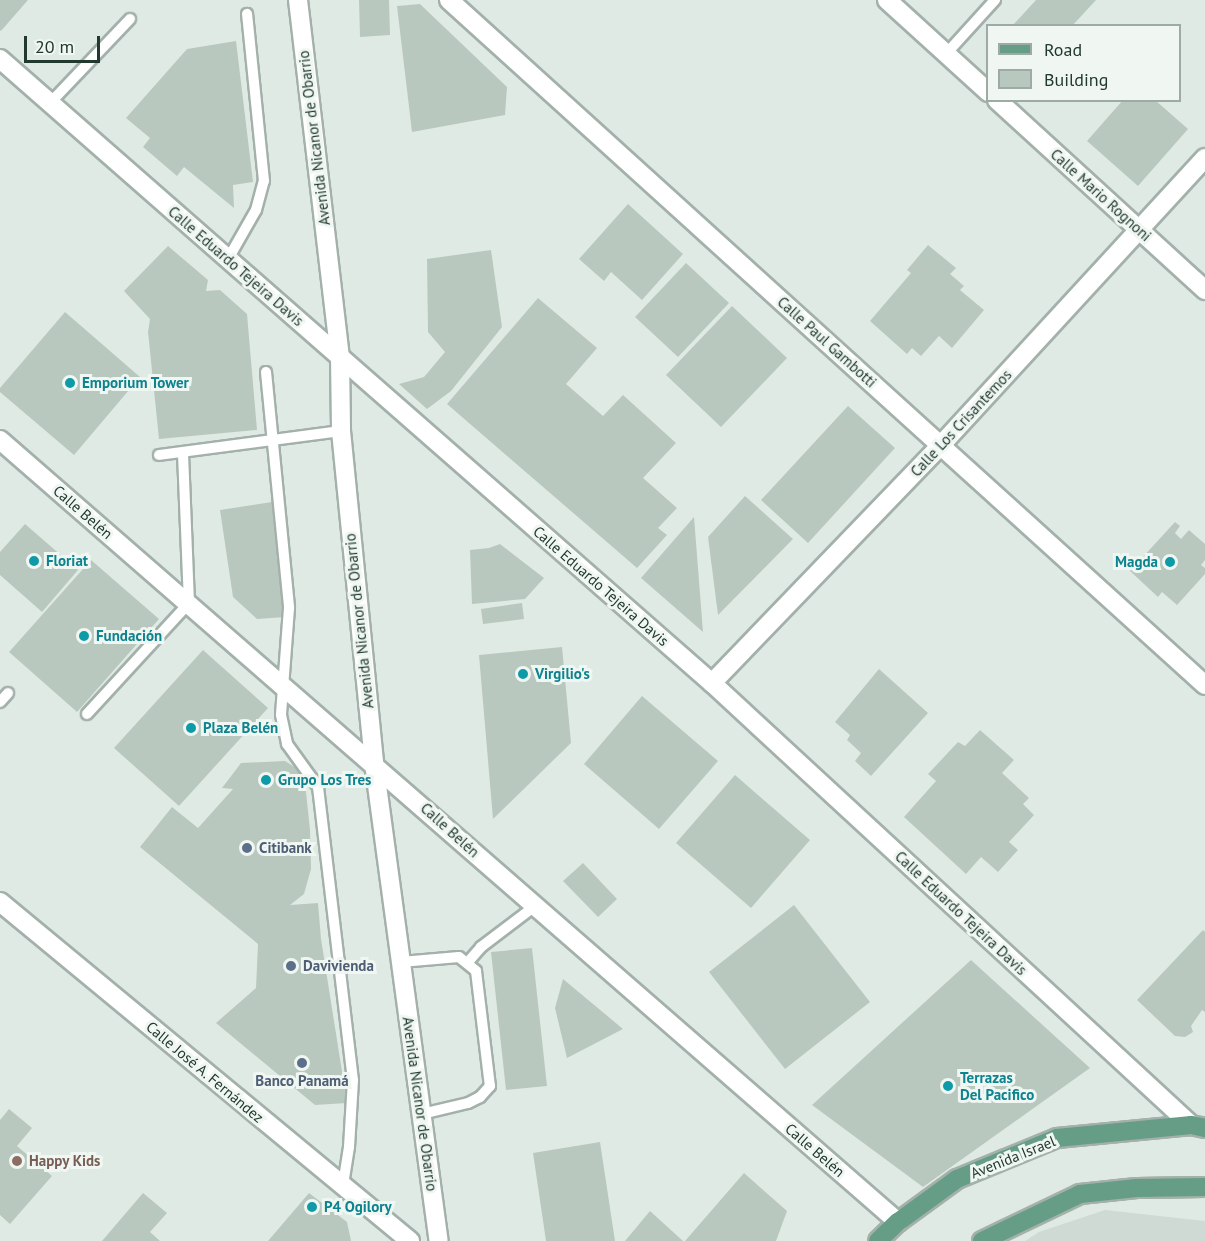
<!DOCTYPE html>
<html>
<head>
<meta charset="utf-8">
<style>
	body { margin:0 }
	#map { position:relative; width:1205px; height:1241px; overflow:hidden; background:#e0eae4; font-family:"PT Sans",sans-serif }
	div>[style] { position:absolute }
	.built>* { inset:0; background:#cedad3 }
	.building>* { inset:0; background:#b8c8bf }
	.roads { filter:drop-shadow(2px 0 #a3b1aa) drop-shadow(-2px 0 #a3b1aa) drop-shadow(0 2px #a3b1aa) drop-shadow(0 -2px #a3b1aa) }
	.service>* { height:10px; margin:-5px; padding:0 5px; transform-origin:5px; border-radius:5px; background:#fff }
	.minor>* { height:18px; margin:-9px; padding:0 9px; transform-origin:9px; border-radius:9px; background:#fff }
	.secondary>* { height:18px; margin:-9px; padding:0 9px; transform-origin:9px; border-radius:9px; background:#fff }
	.primary>* { height:18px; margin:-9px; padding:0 9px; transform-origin:9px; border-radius:9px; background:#669d87 }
	.dots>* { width:16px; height:16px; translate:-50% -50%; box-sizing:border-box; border:3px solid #f0f7f2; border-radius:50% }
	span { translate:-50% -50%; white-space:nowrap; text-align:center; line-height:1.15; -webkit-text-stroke:6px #f0f7f2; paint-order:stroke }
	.street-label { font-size:15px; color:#21392f }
	.culture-label { font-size:15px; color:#0d838f; font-weight:700 }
	.left { translate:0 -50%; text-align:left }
	.right { translate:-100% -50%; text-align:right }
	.service-label { font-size:15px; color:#4e5e75; font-weight:700 }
	.education-label { font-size:15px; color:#785e54; font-weight:700 }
	.legend { position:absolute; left:986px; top:24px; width:195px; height:78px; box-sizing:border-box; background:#f0f7f2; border:2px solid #9daba4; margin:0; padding:8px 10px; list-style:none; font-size:18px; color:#21392f }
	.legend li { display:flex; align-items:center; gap:12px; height:30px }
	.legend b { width:30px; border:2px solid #9daba4 }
	.scale { position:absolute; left:24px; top:36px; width:76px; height:27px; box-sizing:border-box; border:3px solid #21392f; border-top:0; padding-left:8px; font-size:18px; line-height:21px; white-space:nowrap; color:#21392f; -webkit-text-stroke:4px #f0f7f2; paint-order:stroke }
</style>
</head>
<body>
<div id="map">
	<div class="built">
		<div style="clip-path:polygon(1105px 1210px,1205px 1221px,1205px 1241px,1025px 1241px,1039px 1232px)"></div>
	</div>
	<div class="building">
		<div style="clip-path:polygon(0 0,28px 0,1px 31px,0 30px)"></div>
		<div style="clip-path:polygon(359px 0,389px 0,390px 35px,360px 37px)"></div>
		<div style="clip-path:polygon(1036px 0,1096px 0,1072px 26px,1012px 26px)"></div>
		<div style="clip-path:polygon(420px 4px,507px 87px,505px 115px,412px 132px,397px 6px)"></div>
		<div style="clip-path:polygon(236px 41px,253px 182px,233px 185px,234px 208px,184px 167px,177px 176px,143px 147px,150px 138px,126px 118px,187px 49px)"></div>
		<div style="clip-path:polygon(1123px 100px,1155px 100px,1188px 129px,1138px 186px,1087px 141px)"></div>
		<div style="clip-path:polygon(628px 204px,683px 254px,642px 300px,611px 272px,604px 281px,579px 259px)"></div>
		<div style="clip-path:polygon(928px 245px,956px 268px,950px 274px,964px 286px,960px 290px,984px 310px,952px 348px,939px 336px,921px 356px,912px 348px,907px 354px,870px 321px,911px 273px,907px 270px)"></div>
		<div style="clip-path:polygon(168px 246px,208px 280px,206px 291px,220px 290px,247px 314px,257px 430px,159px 439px,148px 332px,150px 319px,124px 291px)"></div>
		<div style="clip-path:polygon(491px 250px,502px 327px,451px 391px,427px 409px,399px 384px,424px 377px,445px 352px,428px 332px,427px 259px)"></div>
		<div style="clip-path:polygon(686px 263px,729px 303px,678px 357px,635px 317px)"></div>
		<div style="clip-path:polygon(538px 298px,597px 348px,566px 384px,603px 416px,623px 395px,676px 443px,643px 478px,677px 508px,658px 528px,667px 535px,637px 568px,447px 404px)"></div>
		<div style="clip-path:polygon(732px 306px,787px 358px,721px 427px,666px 375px)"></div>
		<div style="clip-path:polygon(65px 312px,140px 377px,74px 455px,0 392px,0 388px)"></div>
		<div style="clip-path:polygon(848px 406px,895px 448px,808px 543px,761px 500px)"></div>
		<div style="clip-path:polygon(745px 496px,793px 539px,718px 615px,708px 537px)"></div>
		<div style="clip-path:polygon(272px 502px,285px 617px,257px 619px,233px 597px,220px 510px)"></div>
		<div style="clip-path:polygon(694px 517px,703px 632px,641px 578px)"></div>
		<div style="clip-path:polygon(1175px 522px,1180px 526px,1175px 533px,1181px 539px,1189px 530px,1205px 544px,1205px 560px,1201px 565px,1205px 568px,1205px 574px,1177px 605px,1162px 592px,1158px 597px,1130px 571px)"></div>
		<div style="clip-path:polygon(25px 524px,78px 570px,42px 612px,0 575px,0 552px)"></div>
		<div style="clip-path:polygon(500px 544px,544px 578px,525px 599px,472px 604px,470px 550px,489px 548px)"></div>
		<div style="clip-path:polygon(91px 560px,159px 619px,77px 712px,9px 652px)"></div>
		<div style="clip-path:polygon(522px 603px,524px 619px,483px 624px,481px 609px)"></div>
		<div style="clip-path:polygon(562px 647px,571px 743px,493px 819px,479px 655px)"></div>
		<div style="clip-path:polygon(203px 650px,268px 708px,179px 806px,114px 748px)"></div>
		<div style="clip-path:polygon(879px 669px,928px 713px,871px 776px,855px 761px,861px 753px,847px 740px,850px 735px,835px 722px)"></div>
		<div style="clip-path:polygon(642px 696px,718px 761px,659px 829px,584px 764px)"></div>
		<div style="clip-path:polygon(980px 730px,1014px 760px,1002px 773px,1029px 798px,1023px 804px,1034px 815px,1009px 842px,1018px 850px,998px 872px,981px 857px,966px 874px,904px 817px,936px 781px,928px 774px,958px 742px,965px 746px)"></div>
		<div style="clip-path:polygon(285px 761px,304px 773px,310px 830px,311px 869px,304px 894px,290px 905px,318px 903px,321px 939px,347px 1103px,315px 1105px,216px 1023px,256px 988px,258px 944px,140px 847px,172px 807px,198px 828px,233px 789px,222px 788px,241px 763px)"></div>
		<div style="clip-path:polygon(735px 775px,810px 840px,751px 908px,676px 843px)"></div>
		<div style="clip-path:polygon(583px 863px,617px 899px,598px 917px,563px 881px)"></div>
		<div style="clip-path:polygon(794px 905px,870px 1002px,785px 1069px,709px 972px)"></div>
		<div style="clip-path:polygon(1203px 930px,1205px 932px,1205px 1012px,1202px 1010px,1191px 1026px,1193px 1032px,1185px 1037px,1175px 1036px,1137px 1000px)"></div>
		<div style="clip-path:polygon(532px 948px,547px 1086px,506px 1090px,491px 952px)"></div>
		<div style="clip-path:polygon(971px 960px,1090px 1068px,923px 1187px,812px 1105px)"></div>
		<div style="clip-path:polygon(563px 979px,623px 1029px,567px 1058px,555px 1008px)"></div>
		<div style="clip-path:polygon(9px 1109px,32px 1128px,17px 1146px,52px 1176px,10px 1224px,0 1215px,0 1120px)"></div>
		<div style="clip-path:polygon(600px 1142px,615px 1241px,546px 1241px,533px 1153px)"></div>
		<div style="clip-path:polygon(744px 1173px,787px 1211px,776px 1241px,685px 1241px)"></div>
		<div style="clip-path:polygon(143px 1193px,167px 1213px,150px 1232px,160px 1241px,102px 1241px)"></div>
		<div style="clip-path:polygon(309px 1193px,347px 1222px,351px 1241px,268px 1241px)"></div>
		<div style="clip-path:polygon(650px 1211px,683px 1241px,625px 1241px)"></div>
	</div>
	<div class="roads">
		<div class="service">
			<div style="left:946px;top:54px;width:73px;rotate:-47.8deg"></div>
			<div style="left:50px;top:103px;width:116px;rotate:-46.4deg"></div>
			<div style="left:228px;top:259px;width:56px;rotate:-60.3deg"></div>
			<div style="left:256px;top:210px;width:30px;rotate:-75deg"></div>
			<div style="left:264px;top:181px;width:168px;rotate:-95.8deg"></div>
			<div style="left:266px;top:372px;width:237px;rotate:84.4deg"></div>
			<div style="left:289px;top:608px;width:107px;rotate:94.3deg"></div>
			<div style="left:281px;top:715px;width:30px;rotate:78deg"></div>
			<div style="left:287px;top:744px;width:53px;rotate:54.2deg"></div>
			<div style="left:318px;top:787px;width:295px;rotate:83.2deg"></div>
			<div style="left:353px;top:1080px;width:67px;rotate:93.4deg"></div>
			<div style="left:349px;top:1147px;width:38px;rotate:99deg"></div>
			<div style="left:159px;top:455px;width:184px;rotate:-7.5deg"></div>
			<div style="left:0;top:702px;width:12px;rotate:-48deg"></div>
			<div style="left:87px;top:714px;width:151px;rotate:-47.4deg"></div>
			<div style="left:189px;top:603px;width:150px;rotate:-92.3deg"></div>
			<div style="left:401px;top:962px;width:58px;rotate:-4.9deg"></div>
			<div style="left:459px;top:957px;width:22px;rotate:39deg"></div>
			<div style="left:476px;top:971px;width:116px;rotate:83.1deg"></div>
			<div style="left:490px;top:1086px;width:15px;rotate:132deg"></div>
			<div style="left:480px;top:1097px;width:13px;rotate:153deg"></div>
			<div style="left:468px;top:1103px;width:47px;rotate:166.6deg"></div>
			<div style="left:468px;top:962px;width:20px;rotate:-49deg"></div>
			<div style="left:481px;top:947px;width:68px;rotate:-37.2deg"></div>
		</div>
		<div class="minor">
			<div style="left:449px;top:0;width:1020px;rotate:42.18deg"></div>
			<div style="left:887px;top:0;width:137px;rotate:42.3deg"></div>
			<div style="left:0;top:59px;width:947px;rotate:41.23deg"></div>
			<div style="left:712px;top:683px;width:652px;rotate:42.7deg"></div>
			<div style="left:997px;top:100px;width:282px;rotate:42.4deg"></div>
			<div style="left:0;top:440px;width:1191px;rotate:41.05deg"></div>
			<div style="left:712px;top:683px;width:330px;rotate:-46.1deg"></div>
			<div style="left:941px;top:445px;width:390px;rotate:-47.4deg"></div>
			<div style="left:0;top:902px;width:532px;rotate:39.58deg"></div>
		</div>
		<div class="secondary">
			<div style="left:298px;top:0;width:359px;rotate:83.3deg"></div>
			<div style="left:340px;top:357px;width:74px;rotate:89.2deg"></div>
			<div style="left:341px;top:431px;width:334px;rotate:84.3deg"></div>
			<div style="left:374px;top:763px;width:482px;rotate:82.3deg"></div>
		</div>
		<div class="primary">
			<div style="left:878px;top:1241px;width:28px;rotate:-44deg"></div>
			<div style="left:898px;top:1222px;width:73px;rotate:-36.1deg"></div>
			<div style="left:957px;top:1179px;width:108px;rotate:-22.3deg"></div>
			<div style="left:1057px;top:1138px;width:135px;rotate:-5.5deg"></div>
			<div style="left:1191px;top:1125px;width:14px;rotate:12deg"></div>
			<div style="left:982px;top:1241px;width:109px;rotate:-25.6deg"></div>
			<div style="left:1080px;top:1194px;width:57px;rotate:-6deg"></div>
			<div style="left:1137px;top:1188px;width:68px;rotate:-0.8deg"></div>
		</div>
	</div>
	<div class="dots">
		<div style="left:70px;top:383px;background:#0f9aa8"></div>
		<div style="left:34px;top:561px;background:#0f9aa8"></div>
		<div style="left:1170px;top:562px;background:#0f9aa8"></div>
		<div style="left:84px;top:636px;background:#0f9aa8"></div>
		<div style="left:523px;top:674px;background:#0f9aa8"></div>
		<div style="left:191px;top:728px;background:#0f9aa8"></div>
		<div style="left:266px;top:780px;background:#0f9aa8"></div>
		<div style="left:247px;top:848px;background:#5c6f8a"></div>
		<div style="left:291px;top:966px;background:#5c6f8a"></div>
		<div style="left:302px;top:1063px;background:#5c6f8a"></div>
		<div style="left:948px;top:1086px;background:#0f9aa8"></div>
		<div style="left:17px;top:1161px;background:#8d6e63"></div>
		<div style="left:312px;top:1207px;background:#0f9aa8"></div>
	</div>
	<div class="street-label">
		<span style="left:314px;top:138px;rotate:-97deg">Avenida Nicanor de Obarrio</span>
		<span style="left:1101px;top:195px;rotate:42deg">Calle Mario Rognoni</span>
		<span style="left:236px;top:266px;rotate:41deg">Calle Eduardo Tejeira Davis</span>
		<span style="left:827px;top:342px;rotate:42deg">Calle Paul Gambotti</span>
		<span style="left:961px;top:423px;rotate:-47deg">Calle Los Crisantemos</span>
		<span style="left:83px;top:512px;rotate:41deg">Calle Belén</span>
		<span style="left:601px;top:586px;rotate:41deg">Calle Eduardo Tejeira Davis</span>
		<span style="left:359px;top:621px;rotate:-96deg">Avenida Nicanor de Obarrio</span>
		<span style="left:450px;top:830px;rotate:42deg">Calle Belén</span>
		<span style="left:961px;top:913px;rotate:43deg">Calle Eduardo Tejeira Davis</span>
		<span style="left:205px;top:1072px;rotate:40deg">Calle José A. Fernández</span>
		<span style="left:420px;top:1104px;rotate:82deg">Avenida Nicanor de Obarrio</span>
		<span style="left:815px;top:1150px;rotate:41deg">Calle Belén</span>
		<span style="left:1013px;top:1157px;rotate:-22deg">Avenida Israel</span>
	</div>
	<div class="culture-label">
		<span class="left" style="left:82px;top:383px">Emporium Tower</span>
		<span class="left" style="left:46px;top:561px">Floriat</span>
		<span class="right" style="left:1158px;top:562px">Magda</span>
		<span class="left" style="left:96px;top:636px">Fundación</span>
		<span class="left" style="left:535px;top:674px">Virgilio's</span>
		<span class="left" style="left:203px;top:728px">Plaza Belén</span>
		<span class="left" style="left:278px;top:780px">Grupo Los Tres</span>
		<span class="left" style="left:960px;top:1086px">Terrazas<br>Del Pacifico</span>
		<span class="left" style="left:324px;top:1207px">P4 Ogilory</span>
	</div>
	<div class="service-label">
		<span class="left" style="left:259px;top:848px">Citibank</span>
		<span class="left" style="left:303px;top:966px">Davivienda</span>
		<span style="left:302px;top:1081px">Banco Panamá</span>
	</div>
	<div class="education-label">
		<span class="left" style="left:29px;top:1161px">Happy Kids</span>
	</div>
	<ul class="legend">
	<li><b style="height:8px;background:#669d87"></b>Road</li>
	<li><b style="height:16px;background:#b8c8bf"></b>Building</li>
	</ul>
	<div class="scale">20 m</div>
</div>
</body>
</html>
